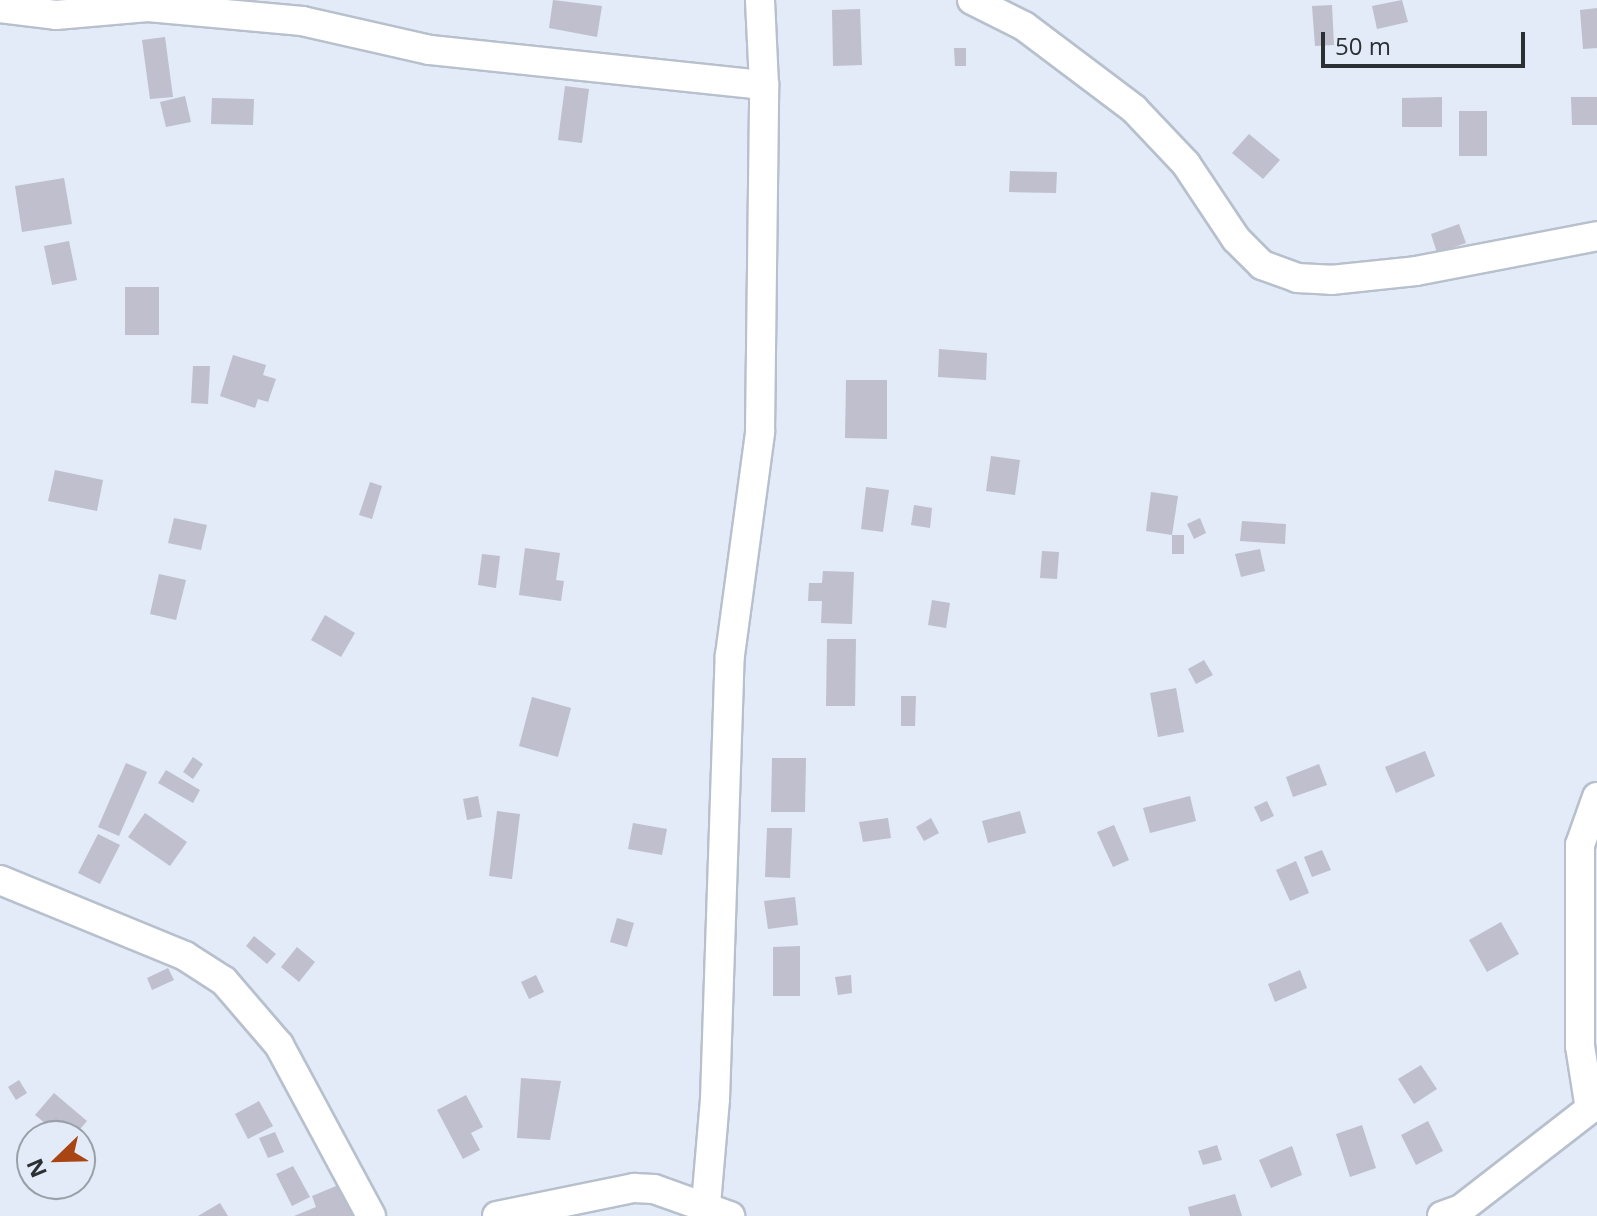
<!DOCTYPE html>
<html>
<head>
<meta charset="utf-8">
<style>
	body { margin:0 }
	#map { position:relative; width:1597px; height:1216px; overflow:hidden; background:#e2ebf7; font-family:"Open Sans",sans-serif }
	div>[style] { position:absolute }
	.building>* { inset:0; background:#bfbfcd }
	.roads { filter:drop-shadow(2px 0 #b7c0cc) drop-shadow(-2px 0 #b7c0cc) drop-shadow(0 2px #b7c0cc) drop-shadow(0 -2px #b7c0cc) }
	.minor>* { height:28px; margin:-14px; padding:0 14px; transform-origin:14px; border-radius:14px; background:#fff }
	span { translate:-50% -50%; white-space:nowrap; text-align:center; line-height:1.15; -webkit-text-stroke:6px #e2ebf7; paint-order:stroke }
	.north { position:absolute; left:16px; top:1120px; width:80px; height:80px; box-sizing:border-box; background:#e2ebf7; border:2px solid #99a0a9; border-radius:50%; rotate:247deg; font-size:22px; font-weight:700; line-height:32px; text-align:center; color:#2c3035 }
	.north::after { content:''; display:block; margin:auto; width:28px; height:36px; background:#a94513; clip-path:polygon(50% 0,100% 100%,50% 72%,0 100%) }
	.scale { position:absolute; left:1321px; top:32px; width:204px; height:36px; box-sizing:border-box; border:4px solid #2c3035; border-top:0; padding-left:10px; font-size:24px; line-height:28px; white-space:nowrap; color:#2c3035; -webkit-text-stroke:6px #e2ebf7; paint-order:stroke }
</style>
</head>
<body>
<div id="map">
	<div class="building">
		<div style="clip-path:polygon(553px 0,602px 6px,597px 37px,549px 28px)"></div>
		<div style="clip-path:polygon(1402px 0,1408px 22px,1377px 29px,1372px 6px)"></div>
		<div style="clip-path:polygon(1332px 5px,1334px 45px,1315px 46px,1312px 6px)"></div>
		<div style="clip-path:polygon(1597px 8px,1597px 48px,1583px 49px,1580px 10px)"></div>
		<div style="clip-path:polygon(860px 9px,862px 65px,833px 66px,832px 10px)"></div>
		<div style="clip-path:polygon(165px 37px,173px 97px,150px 99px,142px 40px)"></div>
		<div style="clip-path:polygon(954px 48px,966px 48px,966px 66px,955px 66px)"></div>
		<div style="clip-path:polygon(565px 86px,589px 89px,582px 143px,558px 140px)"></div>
		<div style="clip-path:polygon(185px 96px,191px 122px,166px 127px,160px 102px)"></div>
		<div style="clip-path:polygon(1442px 97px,1442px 127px,1402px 127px,1402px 98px)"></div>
		<div style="clip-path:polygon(1571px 97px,1597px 97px,1597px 125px,1572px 125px)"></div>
		<div style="clip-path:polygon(212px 98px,254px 99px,253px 125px,211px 124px)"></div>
		<div style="clip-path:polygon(1459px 111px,1487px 111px,1487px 156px,1459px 156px)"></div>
		<div style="clip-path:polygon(1249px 134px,1280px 160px,1263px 179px,1232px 153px)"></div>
		<div style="clip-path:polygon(1010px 171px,1057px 172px,1056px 193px,1009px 192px)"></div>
		<div style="clip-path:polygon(64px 178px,72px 224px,22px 232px,15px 186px)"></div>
		<div style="clip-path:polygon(1459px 224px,1466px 243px,1437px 253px,1431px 234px)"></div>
		<div style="clip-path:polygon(69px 241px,77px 280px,52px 285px,44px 246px)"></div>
		<div style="clip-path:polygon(125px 287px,159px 287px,159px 335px,125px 335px)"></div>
		<div style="clip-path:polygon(939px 349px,987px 353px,986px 380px,938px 377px)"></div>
		<div style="clip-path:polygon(233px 355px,266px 365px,263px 375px,276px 379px,268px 402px,258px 399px,255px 408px,220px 396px)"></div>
		<div style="clip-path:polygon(193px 366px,210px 366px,208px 404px,191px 403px)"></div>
		<div style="clip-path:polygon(846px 380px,887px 380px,887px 439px,845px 438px)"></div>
		<div style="clip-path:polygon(991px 456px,1020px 460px,1015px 495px,986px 491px)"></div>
		<div style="clip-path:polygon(55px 470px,103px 480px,97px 511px,48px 501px)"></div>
		<div style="clip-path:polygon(370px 482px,382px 486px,372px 519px,359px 515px)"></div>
		<div style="clip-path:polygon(866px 487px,889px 490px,883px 532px,861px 529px)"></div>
		<div style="clip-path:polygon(1151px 492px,1178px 496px,1172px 535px,1146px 531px)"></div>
		<div style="clip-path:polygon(914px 505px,932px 508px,930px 528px,911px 525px)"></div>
		<div style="clip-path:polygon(174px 518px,207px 525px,201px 550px,168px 543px)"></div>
		<div style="clip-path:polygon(1200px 518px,1206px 533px,1194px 539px,1187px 524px)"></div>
		<div style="clip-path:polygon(1242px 521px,1286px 524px,1285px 544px,1240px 541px)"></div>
		<div style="clip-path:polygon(1172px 535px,1184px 535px,1184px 554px,1172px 554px)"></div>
		<div style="clip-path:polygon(525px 548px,560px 553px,556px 580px,564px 581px,561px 601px,519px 595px)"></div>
		<div style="clip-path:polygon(1260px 549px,1265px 571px,1241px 577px,1235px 554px)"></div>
		<div style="clip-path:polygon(1042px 551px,1059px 552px,1057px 579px,1040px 578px)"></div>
		<div style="clip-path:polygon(482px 554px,500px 556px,496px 588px,478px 585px)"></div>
		<div style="clip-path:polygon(823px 571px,854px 572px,852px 624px,821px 623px,822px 601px,808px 601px,809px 583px,822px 583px)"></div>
		<div style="clip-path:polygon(159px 574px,186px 580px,176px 620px,150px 614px)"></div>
		<div style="clip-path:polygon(932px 600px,950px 603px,946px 628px,928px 625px)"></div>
		<div style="clip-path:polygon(325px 615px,355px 633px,341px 657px,311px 640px)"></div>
		<div style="clip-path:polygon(827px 639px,856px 639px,855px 706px,826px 706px)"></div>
		<div style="clip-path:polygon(1204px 660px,1213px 675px,1196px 684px,1188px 669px)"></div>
		<div style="clip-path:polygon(1176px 688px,1184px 732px,1158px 737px,1150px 693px)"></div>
		<div style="clip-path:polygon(901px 696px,916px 696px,915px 726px,901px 726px)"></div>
		<div style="clip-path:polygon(532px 697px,571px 708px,558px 757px,519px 746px)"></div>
		<div style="clip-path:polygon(1425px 751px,1435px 776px,1396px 793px,1385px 767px)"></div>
		<div style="clip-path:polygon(193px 757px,203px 764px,193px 779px,183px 772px)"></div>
		<div style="clip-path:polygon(772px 758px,806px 758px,805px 812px,771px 812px)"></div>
		<div style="clip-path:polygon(126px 763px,147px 772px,119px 836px,98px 827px)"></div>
		<div style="clip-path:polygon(1319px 764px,1327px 785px,1293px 797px,1286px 777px)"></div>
		<div style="clip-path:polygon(166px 770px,200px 790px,193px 803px,158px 783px)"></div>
		<div style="clip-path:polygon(478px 796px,482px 817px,467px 820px,463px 799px)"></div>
		<div style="clip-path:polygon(1190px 796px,1196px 821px,1150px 833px,1143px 808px)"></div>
		<div style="clip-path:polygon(1267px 801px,1274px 816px,1261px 822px,1254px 807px)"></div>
		<div style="clip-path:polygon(497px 811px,520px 814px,512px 879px,489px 876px)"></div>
		<div style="clip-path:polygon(1020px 811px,1026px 833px,988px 843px,982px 821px)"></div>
		<div style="clip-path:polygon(145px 813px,187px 842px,170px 866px,128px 837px)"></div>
		<div style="clip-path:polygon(888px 818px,891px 838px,863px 842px,859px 822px)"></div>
		<div style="clip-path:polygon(931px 818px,939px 833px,924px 841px,916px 827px)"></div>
		<div style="clip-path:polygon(633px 823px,667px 829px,662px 855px,628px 849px)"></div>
		<div style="clip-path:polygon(1114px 825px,1129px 860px,1113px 867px,1097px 832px)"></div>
		<div style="clip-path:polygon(767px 828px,792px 828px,790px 878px,765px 877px)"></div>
		<div style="clip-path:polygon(98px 834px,120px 845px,100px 884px,78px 873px)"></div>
		<div style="clip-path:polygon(1322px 850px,1331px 870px,1312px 877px,1304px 857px)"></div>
		<div style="clip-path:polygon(1296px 861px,1309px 893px,1290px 901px,1276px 870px)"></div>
		<div style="clip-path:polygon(795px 897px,798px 925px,768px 929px,764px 901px)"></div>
		<div style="clip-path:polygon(617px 918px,634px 923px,627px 947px,610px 942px)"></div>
		<div style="clip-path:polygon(1501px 922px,1519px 954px,1487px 972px,1469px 940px)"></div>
		<div style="clip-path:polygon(254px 936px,276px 954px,267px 964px,246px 946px)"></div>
		<div style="clip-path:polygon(800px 946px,800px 996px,773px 996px,773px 947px)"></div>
		<div style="clip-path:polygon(297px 947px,315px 962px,299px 982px,281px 967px)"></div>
		<div style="clip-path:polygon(168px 968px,174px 980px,152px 990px,147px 978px)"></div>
		<div style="clip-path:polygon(1300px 970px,1307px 988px,1275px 1002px,1268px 984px)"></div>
		<div style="clip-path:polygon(536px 975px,544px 992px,529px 999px,521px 982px)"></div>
		<div style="clip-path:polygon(851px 975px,852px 993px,838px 995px,835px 977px)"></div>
		<div style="clip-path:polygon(1421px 1065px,1437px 1089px,1414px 1104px,1398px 1079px)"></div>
		<div style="clip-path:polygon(521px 1078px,561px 1081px,550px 1140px,517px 1138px)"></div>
		<div style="clip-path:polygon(19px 1080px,27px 1093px,16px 1100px,8px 1087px)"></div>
		<div style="clip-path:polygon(54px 1093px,87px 1121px,74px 1136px,61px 1136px,35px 1115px)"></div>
		<div style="clip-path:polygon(466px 1095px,483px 1127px,471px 1133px,480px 1150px,463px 1159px,437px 1110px)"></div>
		<div style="clip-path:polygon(259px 1101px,273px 1126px,248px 1139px,235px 1114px)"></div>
		<div style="clip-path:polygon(1428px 1121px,1443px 1151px,1416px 1165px,1401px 1135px)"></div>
		<div style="clip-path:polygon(1362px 1125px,1376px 1168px,1350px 1177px,1336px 1134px)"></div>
		<div style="clip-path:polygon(275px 1132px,284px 1152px,268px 1158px,259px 1138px)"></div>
		<div style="clip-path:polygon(1217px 1145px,1222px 1160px,1203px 1165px,1198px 1151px)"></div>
		<div style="clip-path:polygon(1292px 1146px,1302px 1175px,1271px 1188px,1259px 1160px)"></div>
		<div style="clip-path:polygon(293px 1166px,310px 1197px,292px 1206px,276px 1174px)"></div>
		<div style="clip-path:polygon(341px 1184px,354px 1216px,294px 1216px,316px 1207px,312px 1196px)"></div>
		<div style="clip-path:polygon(1235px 1194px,1242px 1216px,1190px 1216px,1188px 1207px)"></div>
		<div style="clip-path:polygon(220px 1203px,228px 1216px,198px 1216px)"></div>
	</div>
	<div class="roads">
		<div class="minor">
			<div style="left:972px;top:0;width:58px;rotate:26.6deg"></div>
			<div style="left:1024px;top:26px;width:138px;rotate:37deg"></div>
			<div style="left:1134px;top:109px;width:76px;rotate:46.6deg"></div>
			<div style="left:1186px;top:164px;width:90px;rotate:56.3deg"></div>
			<div style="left:1236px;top:239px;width:37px;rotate:45deg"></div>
			<div style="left:1262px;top:265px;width:37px;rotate:20deg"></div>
			<div style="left:1297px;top:278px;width:34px;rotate:3deg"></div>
			<div style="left:1331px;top:280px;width:85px;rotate:-6deg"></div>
			<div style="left:1416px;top:271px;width:184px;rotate:-10.9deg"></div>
			<div style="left:0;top:8px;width:56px;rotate:7.1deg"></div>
			<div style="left:56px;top:15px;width:92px;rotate:-5deg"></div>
			<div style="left:148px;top:7px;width:155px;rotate:5.2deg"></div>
			<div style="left:302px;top:21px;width:131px;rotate:12.8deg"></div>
			<div style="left:430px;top:50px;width:336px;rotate:6deg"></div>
			<div style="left:0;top:880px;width:200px;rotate:22.3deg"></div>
			<div style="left:185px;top:956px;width:46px;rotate:32.7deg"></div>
			<div style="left:224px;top:981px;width:84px;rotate:49.3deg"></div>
			<div style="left:279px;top:1045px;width:194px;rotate:61.7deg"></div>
			<div style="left:497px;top:1216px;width:140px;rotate:-11.6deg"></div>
			<div style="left:634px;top:1188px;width:20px;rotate:3deg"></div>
			<div style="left:654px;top:1189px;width:81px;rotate:19.6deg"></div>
			<div style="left:705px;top:1216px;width:117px;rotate:-85.1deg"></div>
			<div style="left:715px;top:1099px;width:444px;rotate:-88.1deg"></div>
			<div style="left:730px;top:655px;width:225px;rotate:-82.3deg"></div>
			<div style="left:760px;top:432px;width:347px;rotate:-89.3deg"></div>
			<div style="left:764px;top:85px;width:85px;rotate:-92.7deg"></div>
			<div style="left:1442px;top:1216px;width:20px;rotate:-20deg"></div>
			<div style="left:1461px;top:1209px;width:163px;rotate:-37.8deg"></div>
			<div style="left:1590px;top:1109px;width:64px;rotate:-99deg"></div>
			<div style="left:1580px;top:1046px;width:201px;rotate:-90deg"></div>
			<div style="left:1580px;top:845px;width:51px;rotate:-70.5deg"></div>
		</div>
	</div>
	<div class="north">N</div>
	<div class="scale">50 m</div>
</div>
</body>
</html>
